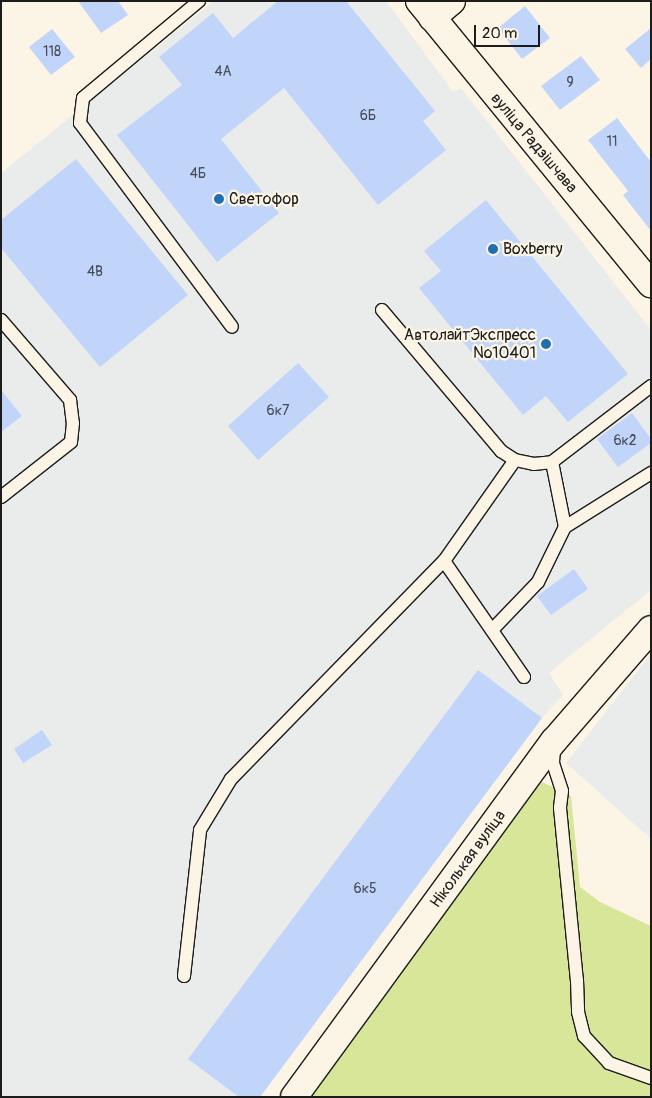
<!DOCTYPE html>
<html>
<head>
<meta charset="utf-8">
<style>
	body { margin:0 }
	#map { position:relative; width:652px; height:1098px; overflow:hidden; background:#fcf5e5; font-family:Pangolin,sans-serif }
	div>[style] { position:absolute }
	.built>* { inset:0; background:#eaebeb }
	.green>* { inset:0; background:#d8e699 }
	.building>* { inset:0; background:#c1d5fa }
	.roads { filter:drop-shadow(1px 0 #1c1c1c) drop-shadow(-1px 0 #1c1c1c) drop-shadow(0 1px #1c1c1c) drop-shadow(0 -1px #1c1c1c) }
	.service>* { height:12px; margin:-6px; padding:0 6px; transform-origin:6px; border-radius:6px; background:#fcf5e5 }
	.minor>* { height:26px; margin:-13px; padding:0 13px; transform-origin:13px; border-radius:13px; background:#fcf5e5 }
	.dots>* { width:14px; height:14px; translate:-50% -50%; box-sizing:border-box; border:2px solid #fcf5e5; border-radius:50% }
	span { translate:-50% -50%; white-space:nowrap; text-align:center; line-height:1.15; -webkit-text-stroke:4.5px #fcf5e5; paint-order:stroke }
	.number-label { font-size:14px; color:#454a54 }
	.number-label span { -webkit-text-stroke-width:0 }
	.street-label { font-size:16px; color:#1c1c1c }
	.poi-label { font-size:16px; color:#1c1c1c }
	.left { translate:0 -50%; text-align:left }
	.right { translate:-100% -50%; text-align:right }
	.frame { position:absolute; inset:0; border:2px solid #1c1c1c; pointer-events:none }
	.scale { position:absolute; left:474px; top:25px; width:66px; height:22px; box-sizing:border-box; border:2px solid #1c1c1c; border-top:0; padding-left:6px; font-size:15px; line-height:18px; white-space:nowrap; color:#1c1c1c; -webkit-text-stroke:4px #fcf5e5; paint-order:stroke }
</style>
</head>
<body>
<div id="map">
	<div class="built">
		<div style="clip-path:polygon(214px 1px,386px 1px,453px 92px,461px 88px,651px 330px,651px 590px,549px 673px,563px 695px,542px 718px,260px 1097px,1px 1097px,1px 173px)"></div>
		<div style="clip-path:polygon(650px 655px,651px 655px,651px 839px,566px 763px)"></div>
	</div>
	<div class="green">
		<div style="clip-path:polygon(538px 780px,571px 796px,580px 887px,600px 902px,651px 926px,651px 1097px,306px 1097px)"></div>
	</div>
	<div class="building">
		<div style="clip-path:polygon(78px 1px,118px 1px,128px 15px,101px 33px)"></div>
		<div style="clip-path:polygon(278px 1px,346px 1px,435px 111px,423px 121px,446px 150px,378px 205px,284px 88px,221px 139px,279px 213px,217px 262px,117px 135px,182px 85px,159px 57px,213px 13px,233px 38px)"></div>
		<div style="clip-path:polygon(525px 6px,550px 38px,522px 59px,498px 28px)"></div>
		<div style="clip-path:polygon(651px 28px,651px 59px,641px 68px,625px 49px)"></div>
		<div style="clip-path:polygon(52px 29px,75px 57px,51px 75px,29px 47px)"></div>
		<div style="clip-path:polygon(581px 56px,600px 80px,560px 110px,541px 86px)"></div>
		<div style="clip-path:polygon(617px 118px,651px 162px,651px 231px,623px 195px,628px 191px,588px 140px)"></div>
		<div style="clip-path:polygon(76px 159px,188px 295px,100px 367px,1px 248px,1px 220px)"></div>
		<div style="clip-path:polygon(486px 200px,628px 374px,568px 422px,546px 396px,523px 415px,419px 288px,441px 271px,424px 251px)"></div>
		<div style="clip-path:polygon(298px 363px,329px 397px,258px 460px,228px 426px)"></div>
		<div style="clip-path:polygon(1px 390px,22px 416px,1px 432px)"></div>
		<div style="clip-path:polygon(632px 413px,651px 439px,651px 443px,618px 467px,597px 439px)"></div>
		<div style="clip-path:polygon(574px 569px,588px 589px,551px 615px,537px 596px)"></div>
		<div style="clip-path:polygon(478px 670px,542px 718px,260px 1097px,239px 1097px,188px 1059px)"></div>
		<div style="clip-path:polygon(42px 730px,52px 745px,23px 763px,14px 749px)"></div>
	</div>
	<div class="roads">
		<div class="service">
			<div style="left:199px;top:1px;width:151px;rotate:140.1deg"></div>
			<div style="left:83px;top:98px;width:25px;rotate:97deg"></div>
			<div style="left:80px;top:123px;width:254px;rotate:53.3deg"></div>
			<div style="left:382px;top:310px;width:185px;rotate:49.8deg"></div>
			<div style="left:501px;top:451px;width:17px;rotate:33deg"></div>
			<div style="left:515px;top:460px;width:19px;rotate:12deg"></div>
			<div style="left:534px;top:464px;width:18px;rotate:-6deg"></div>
			<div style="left:552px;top:462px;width:125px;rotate:-37.5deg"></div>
			<div style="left:1px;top:320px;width:106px;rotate:49.2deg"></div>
			<div style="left:70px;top:400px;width:23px;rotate:83deg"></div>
			<div style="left:73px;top:423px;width:19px;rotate:96deg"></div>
			<div style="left:71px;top:442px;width:89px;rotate:141.8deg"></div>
			<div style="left:565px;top:527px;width:102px;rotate:-32.1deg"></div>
			<div style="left:444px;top:561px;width:141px;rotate:55.4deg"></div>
			<div style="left:492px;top:630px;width:66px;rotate:-46.2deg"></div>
			<div style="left:538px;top:582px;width:61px;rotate:-63.9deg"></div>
			<div style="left:565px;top:527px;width:66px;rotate:-101.3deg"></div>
			<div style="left:554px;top:748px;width:15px;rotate:94deg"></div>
			<div style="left:553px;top:763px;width:29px;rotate:72deg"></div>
			<div style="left:562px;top:791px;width:17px;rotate:97deg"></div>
			<div style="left:560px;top:808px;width:173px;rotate:84.4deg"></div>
			<div style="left:577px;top:980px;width:32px;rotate:88deg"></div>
			<div style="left:578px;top:1012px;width:25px;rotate:76deg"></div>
			<div style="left:584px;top:1036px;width:37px;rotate:47deg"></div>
			<div style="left:609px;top:1063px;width:45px;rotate:19.7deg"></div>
			<div style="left:184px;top:976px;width:147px;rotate:-83.7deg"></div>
			<div style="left:200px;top:830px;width:60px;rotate:-58.7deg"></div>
			<div style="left:231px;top:779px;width:305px;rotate:-45.7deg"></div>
			<div style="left:444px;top:561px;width:123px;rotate:-54.9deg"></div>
		</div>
		<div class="minor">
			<div style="left:419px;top:1px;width:366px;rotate:50.7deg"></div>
			<div style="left:432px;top:18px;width:26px;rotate:-40deg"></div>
			<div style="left:294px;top:1097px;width:441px;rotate:-53.9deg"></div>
			<div style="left:554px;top:741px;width:148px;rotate:-49.1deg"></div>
		</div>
	</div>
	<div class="dots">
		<div style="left:219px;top:199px;background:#1f6fb2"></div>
		<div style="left:493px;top:249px;background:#1f6fb2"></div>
		<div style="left:546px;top:344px;background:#1f6fb2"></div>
	</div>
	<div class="number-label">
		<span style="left:52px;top:52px">118</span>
		<span style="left:223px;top:72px">4А</span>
		<span style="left:570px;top:83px">9</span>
		<span style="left:368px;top:116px">6Б</span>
		<span style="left:612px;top:142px">11</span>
		<span style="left:198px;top:174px">4Б</span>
		<span style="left:95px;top:272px">4В</span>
		<span style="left:278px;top:411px">6к7</span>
		<span style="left:625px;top:441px">6к2</span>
		<span style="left:365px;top:889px">6к5</span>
	</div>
	<div class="street-label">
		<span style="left:534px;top:143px;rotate:50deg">вуліца Радзішчава</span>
		<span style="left:468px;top:859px;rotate:-54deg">Ніколькая вуліца</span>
	</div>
	<div class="poi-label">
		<span class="left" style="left:229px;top:199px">Светофор</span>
		<span class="left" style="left:503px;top:249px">Boxberry</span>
		<span class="right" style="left:536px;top:344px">АвтолайтЭкспресс<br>№10401</span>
	</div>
	<div class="frame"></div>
	<div class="scale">20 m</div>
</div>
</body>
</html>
